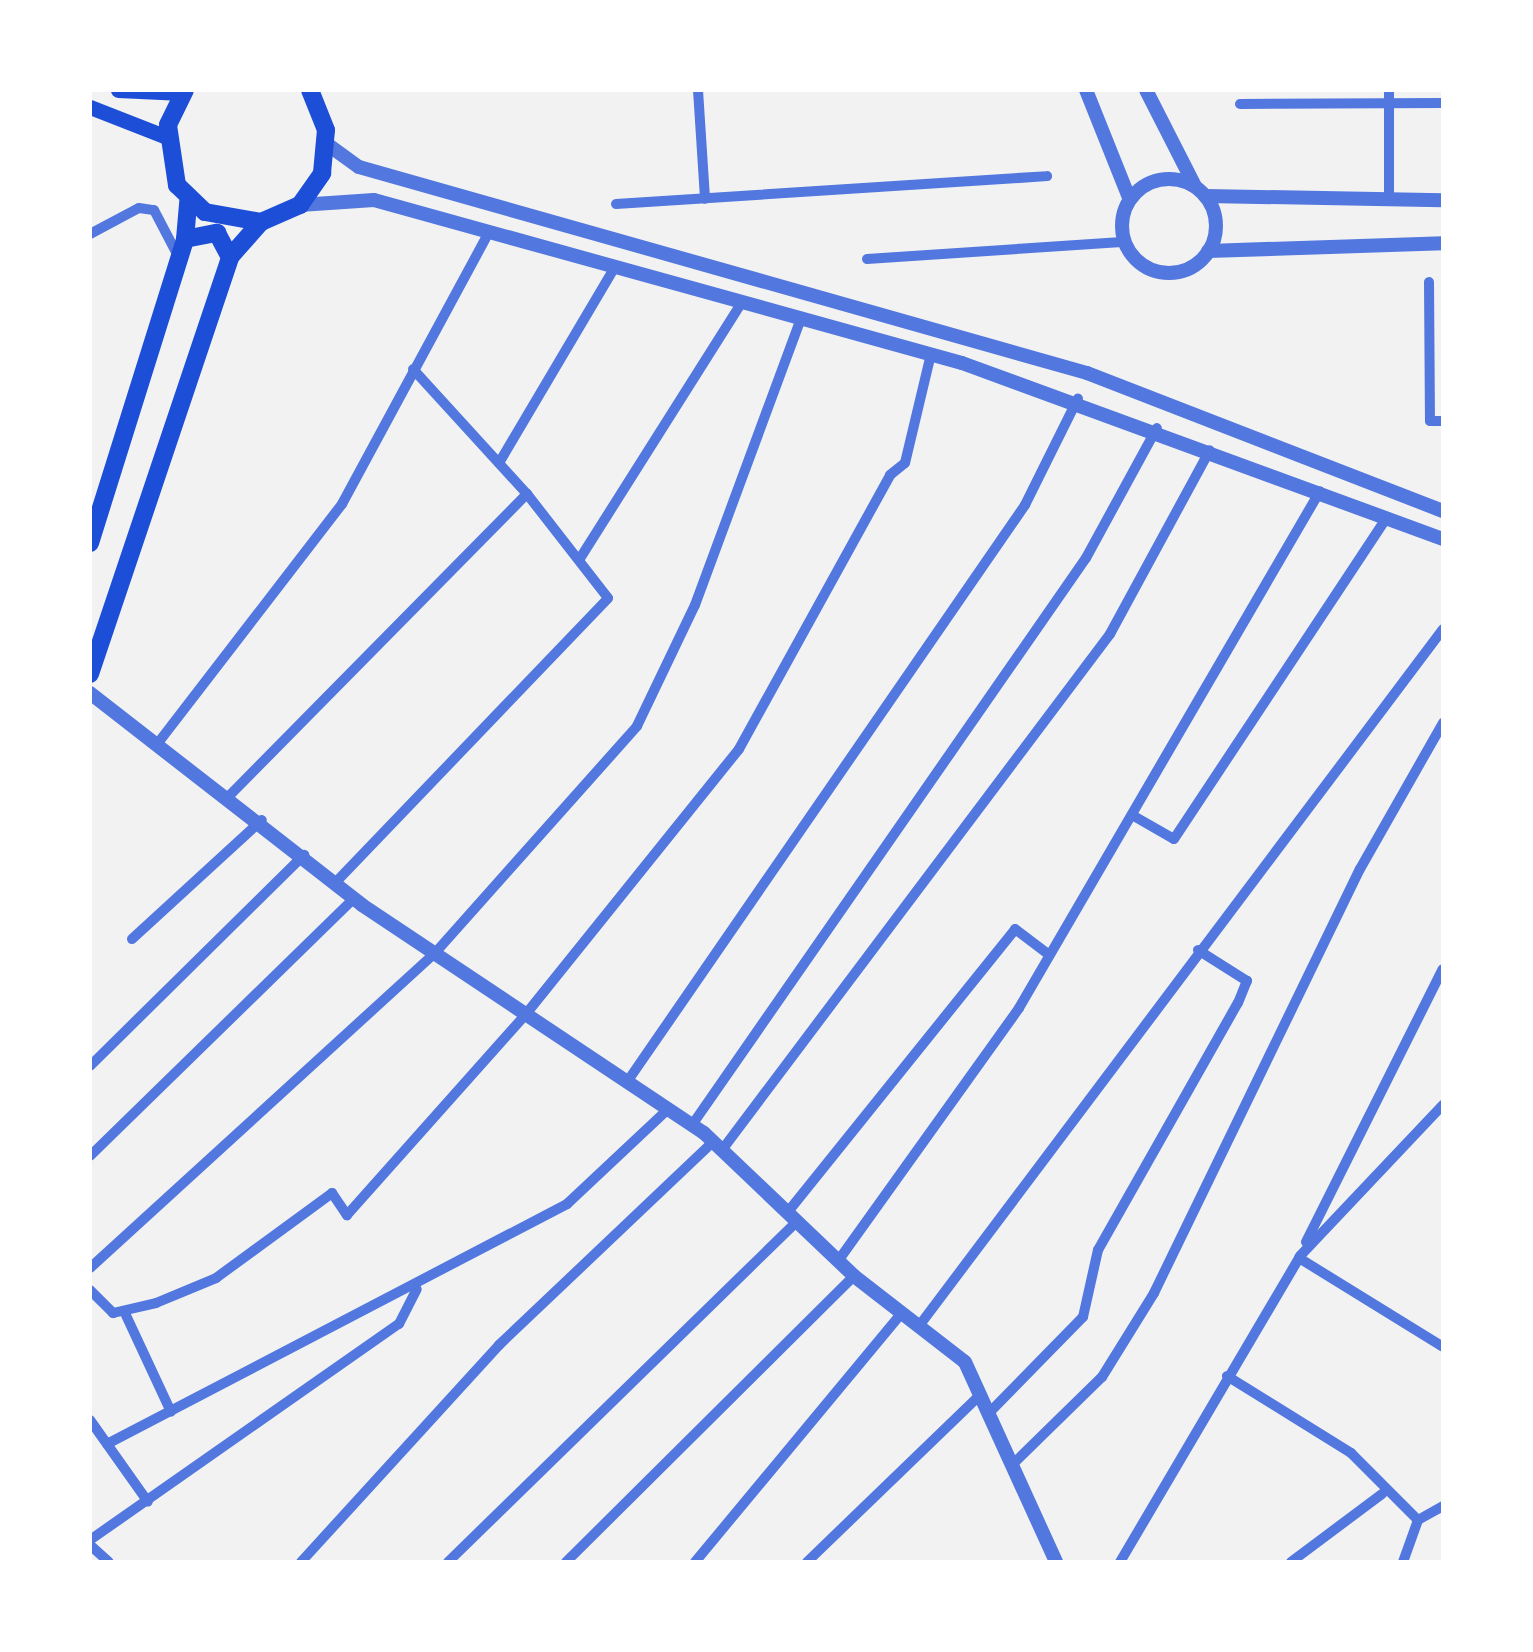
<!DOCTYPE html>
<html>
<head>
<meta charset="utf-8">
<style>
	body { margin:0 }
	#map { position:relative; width:1533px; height:1652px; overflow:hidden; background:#f2f2f2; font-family:Ubuntu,sans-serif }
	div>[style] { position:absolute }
	.minor>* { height:10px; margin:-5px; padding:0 5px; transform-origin:5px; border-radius:5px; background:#5277de }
	.tertiary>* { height:14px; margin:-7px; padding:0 7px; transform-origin:7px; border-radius:7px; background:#5277de }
	.tertiary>.ring { margin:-7px; padding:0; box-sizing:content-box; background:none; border:14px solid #5277de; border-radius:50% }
	.secondary>* { height:15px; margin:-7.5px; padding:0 7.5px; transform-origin:7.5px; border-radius:7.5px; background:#1d4ed8 }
	.trunk>* { height:18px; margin:-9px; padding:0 9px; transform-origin:9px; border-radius:9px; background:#1d4ed8 }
	span { translate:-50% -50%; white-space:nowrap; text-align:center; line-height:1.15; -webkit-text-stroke:10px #fff; paint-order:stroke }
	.frame { position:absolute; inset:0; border:92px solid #fff; pointer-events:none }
</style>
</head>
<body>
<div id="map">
	<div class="minor">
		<div style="left:698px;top:90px;width:109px;rotate:86.3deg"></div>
		<div style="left:1240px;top:104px;width:203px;rotate:-0.3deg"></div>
		<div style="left:1389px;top:201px;width:111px;rotate:-90deg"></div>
		<div style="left:616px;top:204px;width:432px;rotate:-3.7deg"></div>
		<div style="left:90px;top:234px;width:55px;rotate:-28deg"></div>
		<div style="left:139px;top:208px;width:15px;rotate:8deg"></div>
		<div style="left:154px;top:210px;width:52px;rotate:62.4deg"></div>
		<div style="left:867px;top:259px;width:259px;rotate:-3.8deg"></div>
		<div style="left:1429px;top:282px;width:139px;rotate:89.6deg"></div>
		<div style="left:1430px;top:421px;width:13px"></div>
		<div style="left:499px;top:463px;width:228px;rotate:-59.4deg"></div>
		<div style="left:579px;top:560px;width:305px;rotate:-57.7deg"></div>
		<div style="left:158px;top:743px;width:302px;rotate:-52.4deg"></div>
		<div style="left:342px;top:504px;width:309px;rotate:-61.6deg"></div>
		<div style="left:230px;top:795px;width:423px;rotate:-45.4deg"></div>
		<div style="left:527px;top:494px;width:169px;rotate:-132.4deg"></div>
		<div style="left:1132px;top:815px;width:48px;rotate:29.7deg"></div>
		<div style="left:1174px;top:839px;width:386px;rotate:-56.5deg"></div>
		<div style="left:336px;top:882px;width:393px;rotate:-46.2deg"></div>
		<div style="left:608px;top:598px;width:132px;rotate:-127.9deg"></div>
		<div style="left:132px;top:939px;width:176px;rotate:-42.5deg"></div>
		<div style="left:90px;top:1066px;width:301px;rotate:-44.6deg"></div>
		<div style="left:627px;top:1082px;width:701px;rotate:-55.4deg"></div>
		<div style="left:1025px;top:505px;width:119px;rotate:-63.6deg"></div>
		<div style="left:692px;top:1125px;width:690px;rotate:-55.21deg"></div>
		<div style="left:1086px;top:558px;width:148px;rotate:-61.4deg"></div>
		<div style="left:722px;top:1150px;width:646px;rotate:-53.06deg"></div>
		<div style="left:1110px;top:634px;width:209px;rotate:-61.5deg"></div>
		<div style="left:90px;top:1156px;width:369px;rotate:-44.3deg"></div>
		<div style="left:787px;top:1213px;width:364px;rotate:-51.2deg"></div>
		<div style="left:1015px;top:929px;width:41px;rotate:37.1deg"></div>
		<div style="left:1306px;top:1242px;width:305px;rotate:-63.4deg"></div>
		<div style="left:1299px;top:1258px;width:169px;rotate:31.7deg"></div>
		<div style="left:838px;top:1261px;width:311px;rotate:-54.4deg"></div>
		<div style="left:1019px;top:1008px;width:598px;rotate:-59.79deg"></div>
		<div style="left:90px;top:1268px;width:467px;rotate:-42.4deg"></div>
		<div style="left:435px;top:953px;width:304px;rotate:-48.3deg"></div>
		<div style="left:637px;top:726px;width:134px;rotate:-64.4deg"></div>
		<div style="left:695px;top:605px;width:306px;rotate:-69.7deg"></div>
		<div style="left:90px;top:1290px;width:33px;rotate:45deg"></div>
		<div style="left:113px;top:1313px;width:44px;rotate:-13.1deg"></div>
		<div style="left:156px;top:1303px;width:65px;rotate:-22.6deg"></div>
		<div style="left:216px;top:1278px;width:144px;rotate:-36.2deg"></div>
		<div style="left:332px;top:1193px;width:27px;rotate:56deg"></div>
		<div style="left:347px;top:1215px;width:269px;rotate:-48.3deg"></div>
		<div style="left:526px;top:1014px;width:340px;rotate:-51.2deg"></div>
		<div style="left:739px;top:749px;width:313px;rotate:-61.1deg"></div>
		<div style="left:890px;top:475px;width:19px;rotate:-39deg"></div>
		<div style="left:905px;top:463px;width:112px;rotate:-76.6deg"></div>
		<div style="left:124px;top:1311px;width:111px;rotate:65deg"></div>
		<div style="left:919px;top:1326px;width:872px;rotate:-53.06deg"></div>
		<div style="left:1227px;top:1376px;width:146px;rotate:31.8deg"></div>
		<div style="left:1351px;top:1453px;width:95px;rotate:45deg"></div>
		<div style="left:988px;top:1414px;width:136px;rotate:-45.6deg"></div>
		<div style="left:1083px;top:1317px;width:69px;rotate:-77.4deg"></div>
		<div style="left:1098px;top:1250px;width:284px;rotate:-60.5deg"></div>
		<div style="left:1238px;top:1003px;width:24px;rotate:-68deg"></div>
		<div style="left:1247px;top:981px;width:58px;rotate:-147.7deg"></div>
		<div style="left:90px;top:1420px;width:100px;rotate:54.7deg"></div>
		<div style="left:107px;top:1444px;width:519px;rotate:-27.55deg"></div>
		<div style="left:567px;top:1204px;width:139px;rotate:-43.2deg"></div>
		<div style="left:1012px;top:1465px;width:126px;rotate:-44.4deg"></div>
		<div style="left:1102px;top:1377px;width:99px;rotate:-58.2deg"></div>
		<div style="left:1154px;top:1293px;width:471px;rotate:-64.1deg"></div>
		<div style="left:1360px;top:869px;width:168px;rotate:-60.4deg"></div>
		<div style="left:90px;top:1540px;width:377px;rotate:-35deg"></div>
		<div style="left:399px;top:1324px;width:39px;rotate:-63deg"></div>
		<div style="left:90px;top:1545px;width:25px;rotate:42deg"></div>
		<div style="left:301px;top:1562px;width:294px;rotate:-47.6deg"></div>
		<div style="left:499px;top:1345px;width:295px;rotate:-43.5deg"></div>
		<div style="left:448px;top:1562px;width:487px;rotate:-44.3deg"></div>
		<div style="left:566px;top:1562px;width:406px;rotate:-44.8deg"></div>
		<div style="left:695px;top:1562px;width:324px;rotate:-50.3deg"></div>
		<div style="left:807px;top:1562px;width:240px;rotate:-44deg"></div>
		<div style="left:1120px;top:1562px;width:355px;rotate:-59.5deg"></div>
		<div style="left:1300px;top:1256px;width:208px;rotate:-46.6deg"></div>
		<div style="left:1291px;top:1562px;width:114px;rotate:-36.8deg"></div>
		<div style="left:1403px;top:1562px;width:45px;rotate:-70.3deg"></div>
		<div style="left:1418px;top:1520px;width:29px;rotate:-29deg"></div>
	</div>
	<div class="tertiary">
		<div style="left:1086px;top:90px;width:118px;rotate:68.2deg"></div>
		<div style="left:1146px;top:90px;width:108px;rotate:63deg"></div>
		<div style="left:327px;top:144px;width:39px;rotate:36deg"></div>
		<div style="left:359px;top:167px;width:757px;rotate:15.8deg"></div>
		<div style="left:1087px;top:373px;width:382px;rotate:21.2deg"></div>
		<div class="ring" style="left:1122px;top:179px;width:80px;height:80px"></div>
		<div style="left:1206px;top:196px;width:237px;rotate:1deg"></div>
		<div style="left:300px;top:205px;width:74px;rotate:-3.9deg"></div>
		<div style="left:374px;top:200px;width:610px;rotate:15.49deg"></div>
		<div style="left:962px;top:363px;width:512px;rotate:20.1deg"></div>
		<div style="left:1208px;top:251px;width:235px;rotate:-1.9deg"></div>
		<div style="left:90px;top:693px;width:345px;rotate:37.9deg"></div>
		<div style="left:362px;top:905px;width:411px;rotate:33.7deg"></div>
		<div style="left:704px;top:1133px;width:207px;rotate:43.6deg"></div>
		<div style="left:854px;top:1276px;width:140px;rotate:37.8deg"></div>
		<div style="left:965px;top:1362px;width:220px;rotate:65.5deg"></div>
	</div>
	<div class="secondary">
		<div style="left:118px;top:90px;width:64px;rotate:2.7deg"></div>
		<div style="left:90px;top:107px;width:83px;rotate:21.3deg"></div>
	</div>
	<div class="trunk">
		<div style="left:185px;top:90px;width:39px;rotate:116deg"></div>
		<div style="left:168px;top:125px;width:61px;rotate:81.5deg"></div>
		<div style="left:177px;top:185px;width:39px;rotate:44deg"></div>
		<div style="left:205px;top:212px;width:57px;rotate:10.1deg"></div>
		<div style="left:261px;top:222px;width:43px;rotate:-23.6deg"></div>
		<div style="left:300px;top:205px;width:39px;rotate:-55deg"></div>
		<div style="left:322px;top:173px;width:43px;rotate:-84.7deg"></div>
		<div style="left:326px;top:130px;width:43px;rotate:-111.8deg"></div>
		<div style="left:185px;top:239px;width:33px;rotate:-11deg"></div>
		<div style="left:217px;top:233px;width:27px;rotate:62deg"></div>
		<div style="left:90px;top:543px;width:318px;rotate:-72.6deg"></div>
		<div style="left:185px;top:239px;width:38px;rotate:-85deg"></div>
		<div style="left:90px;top:674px;width:440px;rotate:-71.4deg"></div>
		<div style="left:230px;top:257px;width:47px;rotate:-48.5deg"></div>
	</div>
	<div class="frame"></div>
</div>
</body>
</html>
